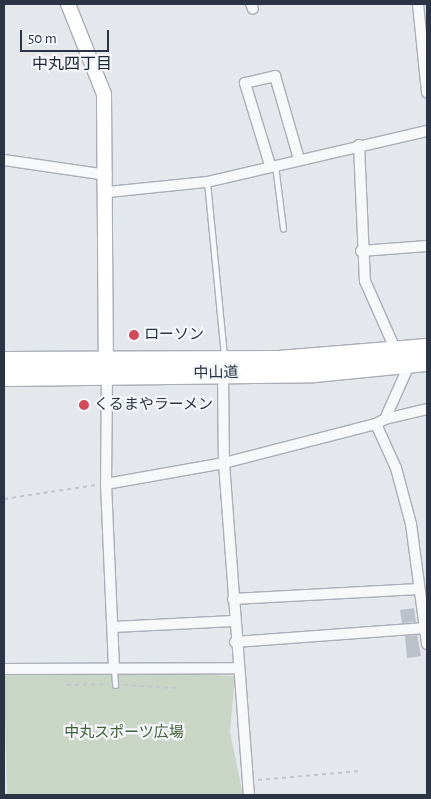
<!DOCTYPE html>
<html>
<head>
<meta charset="utf-8">
<style>
	body { margin:0 }
	#map { position:relative; width:431px; height:799px; overflow:hidden; background:#e4e7ec; font-family:"Alegreya Sans","Noto Sans JP",sans-serif }
	div>[style] { position:absolute }
	.green>* { inset:0; background:#c9d6c5 }
	.building>* { inset:0; background:#bbc0ca }
	.path>* { height:2px; margin-top:-1px; transform-origin:0; background:repeating-linear-gradient(90deg,#c2c5cb 0 4px,transparent 0 8px) }
	.roads { filter:drop-shadow(1px 0 #a9aeb7) drop-shadow(-1px 0 #a9aeb7) drop-shadow(0 1px #a9aeb7) drop-shadow(0 -1px #a9aeb7) }
	.lane>* { height:5px; margin:-2.5px; padding:0 2.5px; transform-origin:2.5px; border-radius:2.5px; background:#f7f8fa }
	.street>* { height:10px; margin:-5px; padding:0 5px; transform-origin:5px; border-radius:5px; background:#f7f8fa }
	.secondary>* { height:14px; margin:-7px; padding:0 7px; transform-origin:7px; border-radius:7px; background:#fff }
	.highway>* { height:19px; margin:-9.5px; padding:0 9.5px; transform-origin:9.5px; border-radius:9.5px; background:#fff }
	.dots>* { width:14px; height:14px; translate:-50% -50%; box-sizing:border-box; border:2px solid #f4f6f9; border-radius:50% }
	span { translate:-50% -50%; white-space:nowrap; text-align:center; line-height:1.15; -webkit-text-stroke:4.5px #f4f6f9; paint-order:stroke }
	.poi-label { font-size:15px; color:#2b3445 }
	.left { translate:0 -50%; text-align:left }
	.street-label { font-size:15px; color:#2b3445 }
	.park-label { font-size:15px; color:#3f6138 }
	.neighbourhood-label { font-size:16px; color:#1d2536 }
	.frame { position:absolute; inset:0; border:5px solid #2b3445; pointer-events:none }
	.scale { position:absolute; left:20px; top:30px; width:89px; height:22px; box-sizing:border-box; border:2px solid #2b3445; border-top:0; padding-left:6px; font-size:15px; line-height:18px; white-space:nowrap; color:#2b3445; -webkit-text-stroke:4px #f4f6f9; paint-order:stroke }
</style>
</head>
<body>
<div id="map">
	<div class="green">
		<div style="clip-path:polygon(107px 671px,235px 676px,230px 732px,243px 795px,7px 795px,4px 675px)"></div>
	</div>
	<div class="building">
		<div style="clip-path:polygon(414px 608px,416px 622px,402px 623px,400px 610px)"></div>
		<div style="clip-path:polygon(417px 635px,421px 656px,407px 658px,405px 636px)"></div>
	</div>
	<div class="path">
		<div style="left:4px;top:499px;width:93px;rotate:-8.7deg"></div>
		<div style="left:67px;top:685px;width:39px;rotate:-1deg"></div>
		<div style="left:124px;top:685px;width:52px;rotate:3.3deg"></div>
		<div style="left:258px;top:780px;width:102px;rotate:-5deg"></div>
	</div>
	<div class="roads">
		<div class="lane">
			<div style="left:275px;top:165px;width:64px;rotate:82.8deg"></div>
			<div style="left:207px;top:182px;width:175px;rotate:84.4deg"></div>
			<div style="left:114px;top:669px;width:16px;rotate:86deg"></div>
		</div>
		<div class="street">
			<div style="left:251px;top:4px;width:5px;rotate:68deg"></div>
			<div style="left:418px;top:4px;width:89px;rotate:84.2deg"></div>
			<div style="left:359px;top:145px;width:136px;rotate:87.5deg"></div>
			<div style="left:365px;top:281px;width:77px;rotate:66.1deg"></div>
			<div style="left:4px;top:160px;width:104px;rotate:8.3deg"></div>
			<div style="left:270px;top:165px;width:86px;rotate:-107deg"></div>
			<div style="left:245px;top:83px;width:31px;rotate:-13deg"></div>
			<div style="left:275px;top:76px;width:86px;rotate:73.9deg"></div>
			<div style="left:108px;top:192px;width:100px;rotate:-5.8deg"></div>
			<div style="left:207px;top:182px;width:226px;rotate:-13.1deg"></div>
			<div style="left:361px;top:251px;width:66px;rotate:-4.3deg"></div>
			<div style="left:410px;top:363px;width:61px;rotate:114.1deg"></div>
			<div style="left:385px;top:419px;width:10px;rotate:151deg"></div>
			<div style="left:376px;top:424px;width:48px;rotate:65.6deg"></div>
			<div style="left:396px;top:468px;width:58px;rotate:75deg"></div>
			<div style="left:411px;top:524px;width:121px;rotate:82.4deg"></div>
			<div style="left:107px;top:372px;width:112px;rotate:90.5deg"></div>
			<div style="left:106px;top:484px;width:185px;rotate:87.5deg"></div>
			<div style="left:223px;top:373px;width:90px;rotate:89.4deg"></div>
			<div style="left:224px;top:463px;width:333px;rotate:85.7deg"></div>
			<div style="left:385px;top:419px;width:43px;rotate:-13.4deg"></div>
			<div style="left:106px;top:484px;width:120px;rotate:-10.1deg"></div>
			<div style="left:224px;top:463px;width:157px;rotate:-14.4deg"></div>
			<div style="left:233px;top:599px;width:186px;rotate:-3.1deg"></div>
			<div style="left:113px;top:627px;width:121px;rotate:-2.8deg"></div>
			<div style="left:235px;top:642px;width:191px;rotate:-4.2deg"></div>
			<div style="left:4px;top:669px;width:233px;rotate:-0.2deg"></div>
		</div>
		<div class="secondary">
			<div style="left:68px;top:4px;width:97px;rotate:68.2deg"></div>
			<div style="left:104px;top:94px;width:266px;rotate:89.6deg"></div>
		</div>
		<div class="highway">
			<div style="left:4px;top:361px;width:274px;rotate:-0.2deg"></div>
			<div style="left:278px;top:360px;width:149px;rotate:-4.6deg"></div>
			<div style="left:4px;top:376px;width:310px;rotate:-0.7deg"></div>
			<div style="left:314px;top:372px;width:114px;rotate:-5.6deg"></div>
		</div>
	</div>
	<div class="dots">
		<div style="left:134px;top:335px;background:#d1495b"></div>
		<div style="left:84px;top:405px;background:#d1495b"></div>
	</div>
	<div class="poi-label">
		<span class="left" style="left:144px;top:335px">ローソン</span>
		<span class="left" style="left:94px;top:405px">くるまやラーメン</span>
	</div>
	<div class="street-label">
		<span style="left:216px;top:373px;rotate:-1deg">中山道</span>
	</div>
	<div class="park-label">
		<span style="left:124px;top:733px">中丸スポーツ広場</span>
	</div>
	<div class="neighbourhood-label">
		<span style="left:72px;top:64px">中丸四丁目</span>
	</div>
	<div class="frame"></div>
	<div class="scale">50 m</div>
</div>
</body>
</html>
